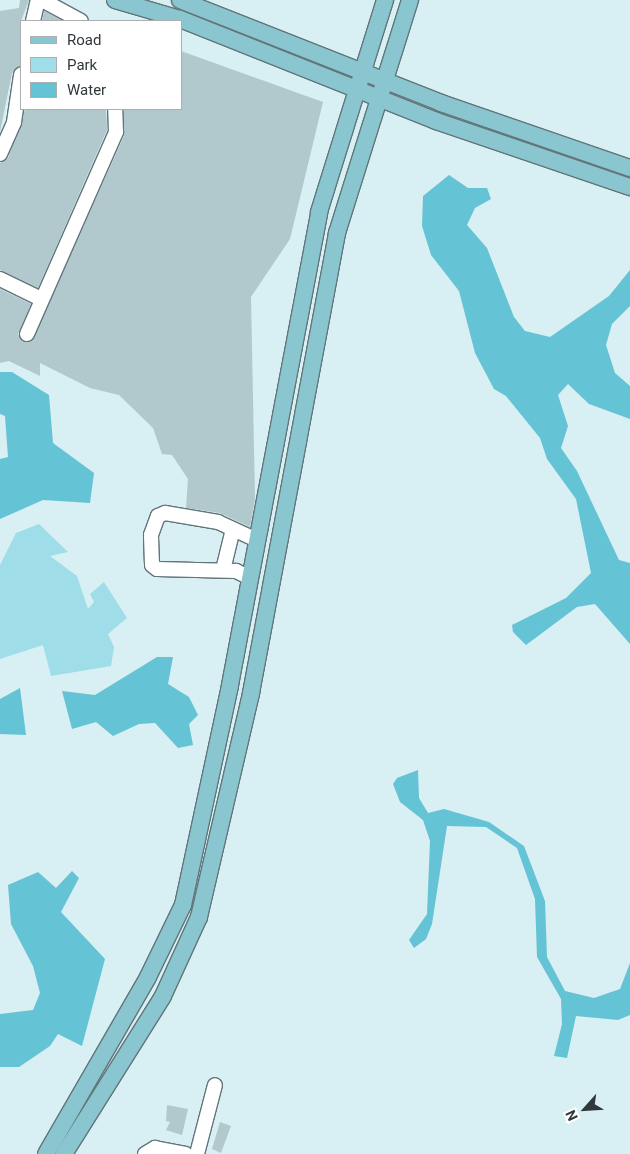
<!DOCTYPE html>
<html>
<head>
<meta charset="utf-8">
<style>
	body { margin:0 }
	#map { position:relative; width:630px; height:1154px; overflow:hidden; background:#d8eff3; font-family:Roboto,sans-serif }
	div>[style] { position:absolute }
	.green>* { inset:0; background:#9fdde8 }
	.water>* { inset:0; background:#64c3d4 }
	.building>* { inset:0; background:#b1c8cc }
	.roads { filter:drop-shadow(1px 0 #617579) drop-shadow(-1px 0 #617579) drop-shadow(0 1px #617579) drop-shadow(0 -1px #617579) }
	.minor>* { height:14px; margin:-7px; padding:0 7px; transform-origin:7px; border-radius:7px; background:#fff }
	.major>* { height:16px; margin:-8px; padding:0 8px; transform-origin:8px; border-radius:8px; background:#8ac6d0 }
	span { translate:-50% -50%; white-space:nowrap; text-align:center; line-height:1.15; -webkit-text-stroke:4.5px #fff; paint-order:stroke }
	.legend { position:absolute; left:20px; top:20px; width:162px; height:90px; box-sizing:border-box; background:#fff; border:1px solid #acafb0; margin:0; padding:6px 9px; list-style:none; font-size:15px; color:#2f383a }
	.legend li { display:flex; align-items:center; gap:10px; height:25px }
	.legend b { width:25px; border:1px solid #acafb0 }
	.north { position:absolute; left:560px; top:1084px; width:50px; height:50px; -webkit-text-stroke:4px #fff; paint-order:stroke; rotate:244deg; font-size:14px; font-weight:700; line-height:20px; text-align:center; color:#2f383a }
	.north::after { content:''; display:block; margin:auto; width:18px; height:22px; background:#2f383a; clip-path:polygon(50% 0,100% 100%,50% 72%,0 100%) }
</style>
</head>
<body>
<div id="map">
	<div class="green">
		<div style="clip-path:polygon(39px 524px,68px 552px,50px 556px,77px 576px,88px 609px,94px 602px,90px 594px,104px 582px,127px 618px,108px 634px,114px 647px,111px 666px,51px 676px,43px 645px,0 659px,0 565px,16px 533px)"></div>
	</div>
	<div class="water">
		<div style="clip-path:polygon(449px 175px,468px 188px,487px 188px,491px 199px,475px 208px,467px 225px,487px 248px,514px 317px,525px 331px,550px 337px,609px 296px,630px 270px,630px 306px,612px 324px,606px 345px,615px 373px,630px 386px,630px 419px,589px 404px,568px 384px,558px 395px,568px 426px,561px 448px,577px 471px,619px 560px,630px 563px,630px 644px,595px 604px,577px 607px,526px 645px,513px 632px,512px 625px,566px 598px,591px 573px,576px 499px,547px 459px,540px 438px,506px 396px,494px 389px,475px 353px,459px 291px,431px 255px,422px 226px,423px 196px)"></div>
		<div style="clip-path:polygon(0 372px,12px 372px,49px 395px,53px 443px,94px 473px,90px 503px,43px 500px,0 519px,0 459px,8px 457px,5px 416px,0 414px)"></div>
		<div style="clip-path:polygon(157px 657px,173px 657px,168px 684px,189px 697px,198px 715px,189px 724px,193px 745px,178px 748px,155px 723px,139px 724px,113px 736px,96px 722px,72px 729px,62px 691px,95px 695px)"></div>
		<div style="clip-path:polygon(20px 688px,26px 735px,0 734px,0 699px)"></div>
		<div style="clip-path:polygon(418px 770px,419px 798px,428px 813px,444px 809px,489px 822px,524px 846px,545px 901px,547px 957px,565px 991px,594px 998px,620px 989px,630px 963px,630px 1015px,618px 1020px,576px 1016px,567px 1058px,554px 1056px,562px 1024px,561px 999px,537px 957px,535px 899px,517px 848px,486px 827px,447px 826px,432px 924px,426px 939px,414px 948px,409px 940px,427px 914px,430px 841px,423px 820px,400px 802px,393px 784px,397px 778px)"></div>
		<div style="clip-path:polygon(72px 871px,79px 878px,61px 912px,105px 959px,82px 1046px,58px 1034px,50px 1046px,19px 1067px,0 1067px,0 1014px,33px 1010px,40px 993px,33px 966px,11px 924px,8px 885px,38px 872px,56px 888px)"></div>
	</div>
	<div class="building">
		<div style="clip-path:polygon(20px 0,29px 0,21px 21px,21px 66px,12px 73px,0 132px,0 11px,19px 8px)"></div>
		<div style="clip-path:polygon(44px 11px,63px 21px,42px 21px)"></div>
		<div style="clip-path:polygon(181px 51px,323px 102px,290px 239px,251px 297px,255px 499px,250px 527px,220px 513px,186px 508px,188px 479px,172px 455px,162px 454px,153px 428px,119px 395px,90px 388px,40px 363px,40px 376px,9px 361px,0 363px,0 289px,31px 304px,18px 334px,23px 342px,32px 341px,124px 136px,124px 109px,181px 109px)"></div>
		<div style="clip-path:polygon(25px 109px,106px 109px,107px 130px,38px 288px,0 270px,0 163px,8px 158px)"></div>
		<div style="clip-path:polygon(167px 1105px,188px 1109px,182px 1135px,166px 1130px,170px 1122px,166px 1121px)"></div>
		<div style="clip-path:polygon(220px 1122px,231px 1126px,221px 1153px,212px 1149px)"></div>
	</div>
	<div class="roads">
		<div class="minor">
			<div style="left:42px;top:0;width:44px;rotate:28.3deg"></div>
			<div style="left:33px;top:21px;width:22px;rotate:-77deg"></div>
			<div style="left:0;top:154px;width:35px;rotate:-66deg"></div>
			<div style="left:14px;top:122px;width:48px;rotate:-81.5deg"></div>
			<div style="left:0;top:279px;width:46px;rotate:26deg"></div>
			<div style="left:27px;top:334px;width:221px;rotate:-66.2deg"></div>
			<div style="left:116px;top:132px;width:23px;rotate:-92deg"></div>
			<div style="left:223px;top:570px;width:42px;rotate:-76.3deg"></div>
			<div style="left:250px;top:578px;width:16px;rotate:-153deg"></div>
			<div style="left:236px;top:571px;width:79px;rotate:-178.5deg"></div>
			<div style="left:157px;top:569px;width:6px;rotate:-141deg"></div>
			<div style="left:152px;top:565px;width:30px;rotate:-92deg"></div>
			<div style="left:151px;top:535px;width:20px;rotate:-70deg"></div>
			<div style="left:158px;top:516px;width:8px;rotate:-23deg"></div>
			<div style="left:165px;top:513px;width:54px;rotate:9.6deg"></div>
			<div style="left:218px;top:522px;width:43px;rotate:24.8deg"></div>
			<div style="left:145px;top:1154px;width:12px;rotate:-31deg"></div>
			<div style="left:155px;top:1148px;width:31px;rotate:11deg"></div>
			<div style="left:197px;top:1154px;width:71px;rotate:-75.4deg"></div>
		</div>
		<div class="major">
			<div style="left:115px;top:0;width:68px;rotate:16.3deg"></div>
			<div style="left:180px;top:19px;width:276px;rotate:21.7deg"></div>
			<div style="left:436px;top:121px;width:205px;rotate:18.8deg"></div>
			<div style="left:180px;top:0;width:281px;rotate:21.5deg"></div>
			<div style="left:441px;top:103px;width:200px;rotate:19deg"></div>
			<div style="left:46px;top:1154px;width:204px;rotate:-60deg"></div>
			<div style="left:148px;top:977px;width:80px;rotate:-64.1deg"></div>
			<div style="left:183px;top:905px;width:225px;rotate:-77.9deg"></div>
			<div style="left:230px;top:685px;width:481px;rotate:-79.3deg"></div>
			<div style="left:319px;top:212px;width:222px;rotate:-72.7deg"></div>
			<div style="left:64px;top:1154px;width:186px;rotate:-57.9deg"></div>
			<div style="left:163px;top:996px;width:87px;rotate:-65.5deg"></div>
			<div style="left:199px;top:917px;width:230px;rotate:-76.9deg"></div>
			<div style="left:251px;top:693px;width:468px;rotate:-79.4deg"></div>
			<div style="left:337px;top:233px;width:244px;rotate:-72.6deg"></div>
		</div>
	</div>
	<ul class="legend">
	<li><b style="height:6px;background:#8ac6d0"></b>Road</li>
	<li><b style="height:14px;background:#9fdde8"></b>Park</li>
	<li><b style="height:14px;background:#64c3d4"></b>Water</li>
	</ul>
	<div class="north">N</div>
</div>
</body>
</html>
